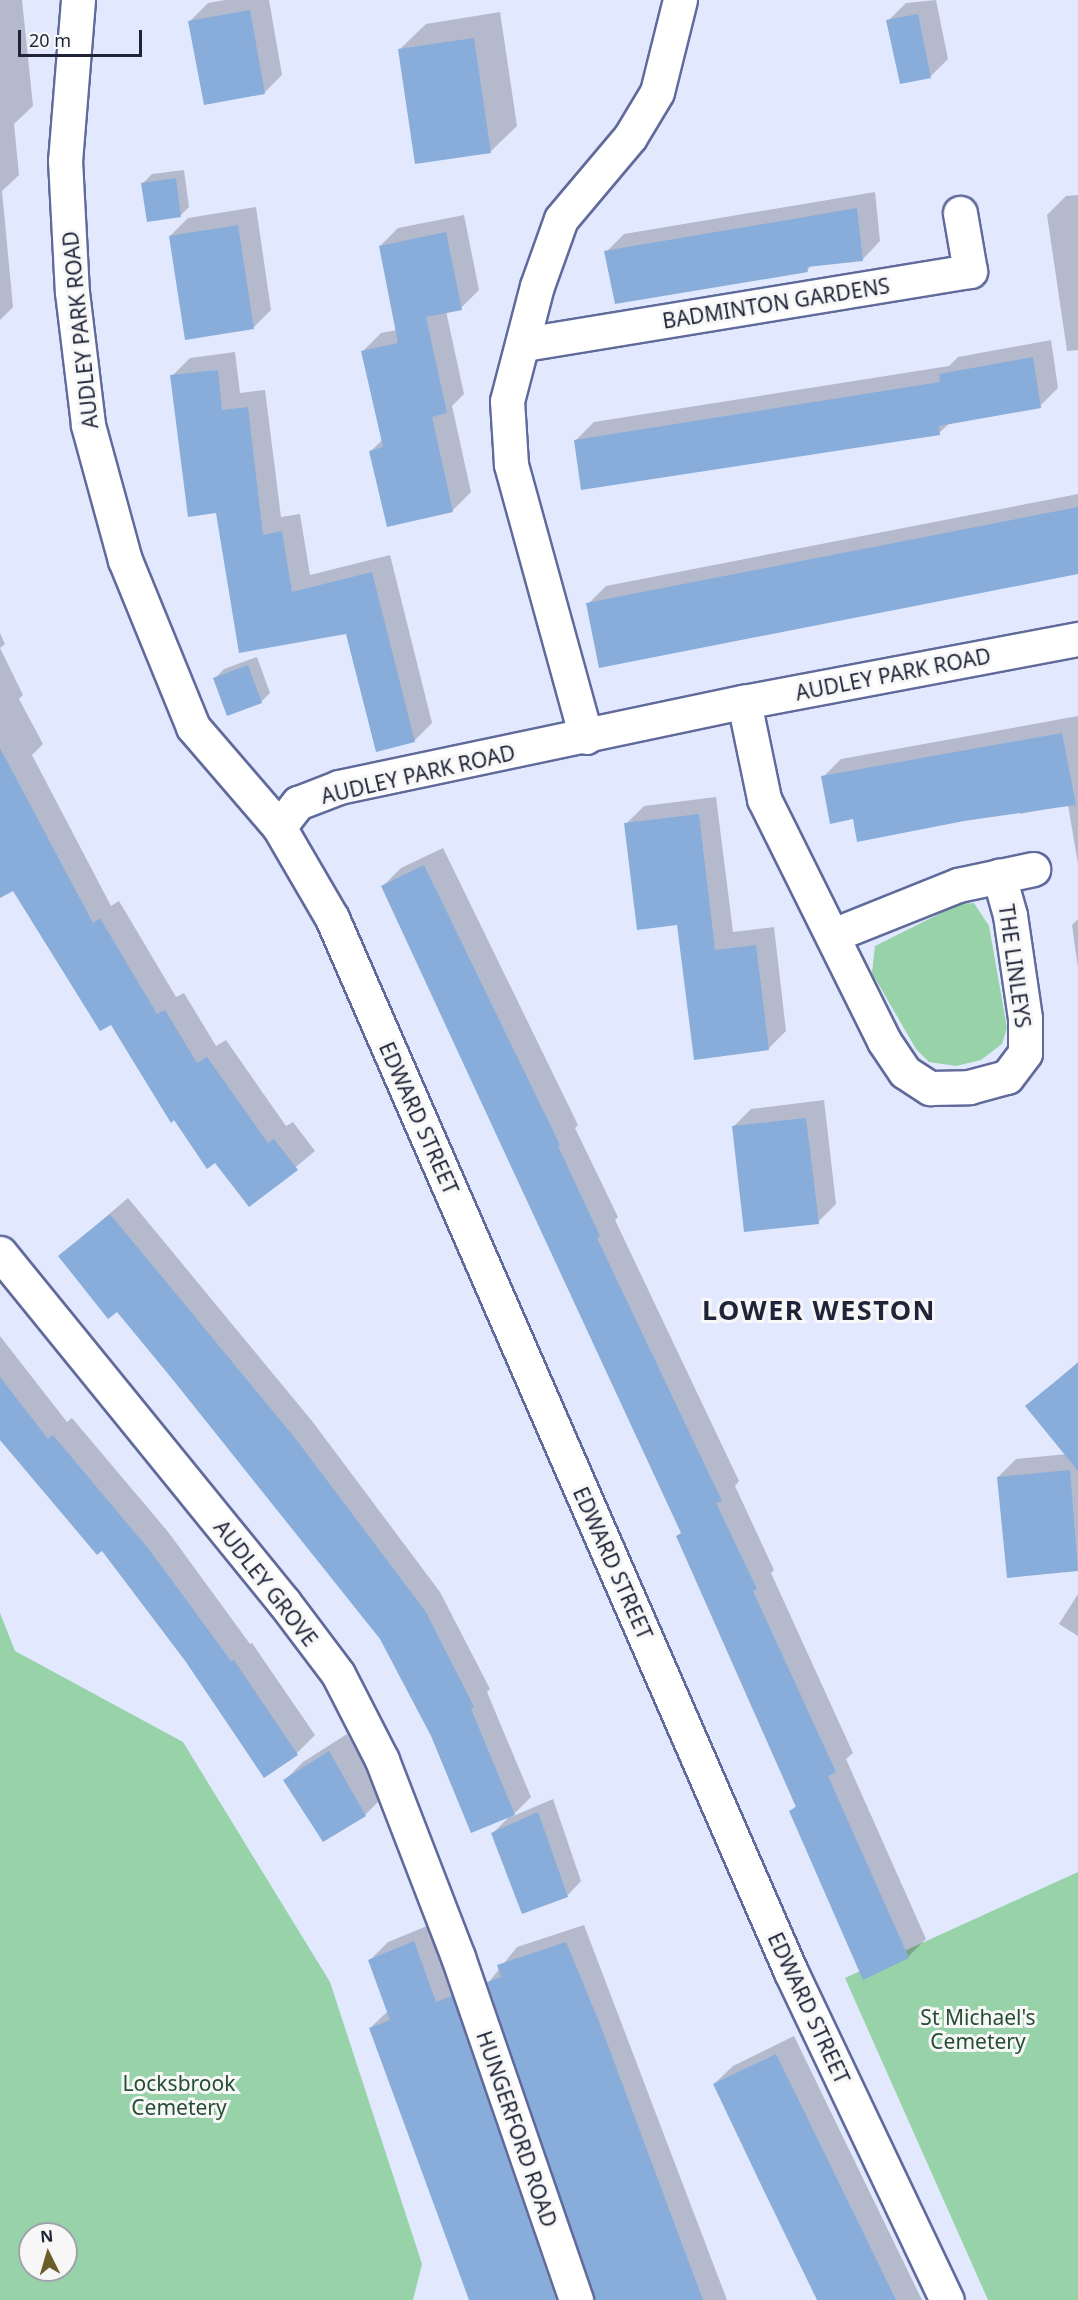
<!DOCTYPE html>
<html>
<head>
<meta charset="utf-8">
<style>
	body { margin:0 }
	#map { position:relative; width:1078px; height:2300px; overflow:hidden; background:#e2e9ff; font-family:"Noto Sans",sans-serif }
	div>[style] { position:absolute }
	.green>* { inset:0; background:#97d2a8 }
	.shadow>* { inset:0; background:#0003 }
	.building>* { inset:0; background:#88adda }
	.roads { filter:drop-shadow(2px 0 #606b9b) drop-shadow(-2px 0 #606b9b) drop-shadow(0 2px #606b9b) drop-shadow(0 -2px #606b9b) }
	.minor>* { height:33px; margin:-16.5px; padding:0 16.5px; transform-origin:16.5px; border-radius:16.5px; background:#fff }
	span { translate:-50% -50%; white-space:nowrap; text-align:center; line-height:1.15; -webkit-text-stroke:6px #f7f7f7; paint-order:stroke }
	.street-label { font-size:21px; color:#1f2438 }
	.park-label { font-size:21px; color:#244e33 }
	.district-label { font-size:27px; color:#1f2438; font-weight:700; letter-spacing:1.5px }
	.north { position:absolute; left:18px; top:2222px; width:60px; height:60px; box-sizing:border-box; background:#f7f7f7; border:2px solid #a1a3ab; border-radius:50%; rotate:355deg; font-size:16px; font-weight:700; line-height:24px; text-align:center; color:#1f2438 }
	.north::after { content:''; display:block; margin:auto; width:21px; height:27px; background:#6c5e2b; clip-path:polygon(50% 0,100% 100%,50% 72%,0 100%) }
	.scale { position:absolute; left:18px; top:30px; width:124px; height:27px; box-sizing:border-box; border:3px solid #1f2438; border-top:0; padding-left:8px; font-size:18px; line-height:21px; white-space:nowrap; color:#1f2438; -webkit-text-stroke:4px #f7f7f7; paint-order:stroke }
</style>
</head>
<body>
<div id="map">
	<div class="green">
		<div style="clip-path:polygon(974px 903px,989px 926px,1007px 1028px,1002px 1044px,981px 1060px,956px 1066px,929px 1062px,916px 1049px,872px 973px,875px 946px,959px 904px)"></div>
		<div style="clip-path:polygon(evenodd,0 1613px,15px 1651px,183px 1742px,330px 1982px,422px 2264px,413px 2300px,0 2300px,0 1613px,30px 2234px,66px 2234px,66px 2270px,30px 2270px,30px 2234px)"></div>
		<div style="clip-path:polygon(1078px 1872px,1078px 2300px,988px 2300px,845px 1978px)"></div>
	</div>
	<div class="shadow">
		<div style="clip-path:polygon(0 0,22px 0,33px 106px,14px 124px,19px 175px,2px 191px,13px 307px,0 320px)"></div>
		<div style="clip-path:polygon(225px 0,269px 0,282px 75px,264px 93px,190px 21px,208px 3px)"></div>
		<div style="clip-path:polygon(936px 0,948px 59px,930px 77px,888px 21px,906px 3px)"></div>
		<div style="clip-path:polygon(500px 12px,517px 126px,490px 152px,399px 50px,426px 24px)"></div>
		<div style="clip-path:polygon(184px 170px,189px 207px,180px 216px,143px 183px,152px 174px)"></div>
		<div style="clip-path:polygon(875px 192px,880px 241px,863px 259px,812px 265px,807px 270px,606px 252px,624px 234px)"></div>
		<div style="clip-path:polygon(1078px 195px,1078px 350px,1067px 351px,1047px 215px,1066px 196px)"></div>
		<div style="clip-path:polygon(256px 207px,271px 310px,253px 328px,170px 236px,188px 218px)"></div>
		<div style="clip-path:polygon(464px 215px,479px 290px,461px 308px,446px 311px,464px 394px,452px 406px,471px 492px,453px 510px,388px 525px,371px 451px,383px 439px,363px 351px,381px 333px,397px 330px,380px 246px,398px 228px)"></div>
		<div style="clip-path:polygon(1051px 340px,1058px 388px,1040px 406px,950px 423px,939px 433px,576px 440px,594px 422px,949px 366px,958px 357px)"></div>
		<div style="clip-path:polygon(235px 352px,240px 393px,265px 390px,281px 517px,300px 514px,310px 575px,390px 555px,432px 723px,414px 741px,347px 632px,241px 651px,217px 512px,172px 376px,190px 358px)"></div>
		<div style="clip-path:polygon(1078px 494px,1078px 572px,588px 604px,606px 586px)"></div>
		<div style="clip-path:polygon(0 633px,5px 644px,0 648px,23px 695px,19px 699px,43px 744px,32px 755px,111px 906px,119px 901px,176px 997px,184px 993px,216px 1046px,226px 1040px,286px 1126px,293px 1122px,315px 1151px,250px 1205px,0 873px)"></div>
		<div style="clip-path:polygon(257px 657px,270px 693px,261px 702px,215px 678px,224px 669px)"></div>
		<div style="clip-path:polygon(1078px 716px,1078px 864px,1068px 805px,1020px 814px,1019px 811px,854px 818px,823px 777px,841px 759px)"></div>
		<div style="clip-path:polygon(716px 797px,733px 932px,774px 927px,786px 1031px,768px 1049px,679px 923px,626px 824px,644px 806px)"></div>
		<div style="clip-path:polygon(443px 848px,578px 1125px,575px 1128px,618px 1217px,615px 1220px,739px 1481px,735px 1486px,774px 1570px,771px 1573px,853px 1753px,846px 1759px,926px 1939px,908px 1957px,791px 1811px,797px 1805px,682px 1532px,383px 886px,401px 868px)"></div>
		<div style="clip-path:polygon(1078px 919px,1078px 968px,1072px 925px)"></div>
		<div style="clip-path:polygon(824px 1100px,836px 1204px,818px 1222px,733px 1127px,751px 1109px)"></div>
		<div style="clip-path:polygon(128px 1198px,312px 1421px,440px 1592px,490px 1689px,487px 1692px,531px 1797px,511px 1817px,553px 1799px,581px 1881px,567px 1896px,493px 1833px,511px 1815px,432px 1736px,381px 1639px,117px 1310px,60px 1256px)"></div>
		<div style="clip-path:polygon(0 1336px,67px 1422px,72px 1418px,169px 1533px,250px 1644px,252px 1643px,315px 1735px,297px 1753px,264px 1776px,188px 1661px,102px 1549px,98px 1553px,0 1440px)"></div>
		<div style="clip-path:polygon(1078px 1362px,1078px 1569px,1008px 1577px,998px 1477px,1016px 1459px,1067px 1454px,1027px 1406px)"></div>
		<div style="clip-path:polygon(1078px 1594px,1078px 1636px,1059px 1624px)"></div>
		<div style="clip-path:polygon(347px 1734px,383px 1797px,365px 1815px,285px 1780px,303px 1762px)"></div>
		<div style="clip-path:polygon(432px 1924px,581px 2296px,595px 2299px,488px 1983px,517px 1947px,584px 1925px,727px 2300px,471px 2300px,370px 2028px,388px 2011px,370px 1960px,388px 1942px)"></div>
		<div style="clip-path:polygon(794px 2036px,922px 2300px,819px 2300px,714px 2084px,733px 2066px)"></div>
	</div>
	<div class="building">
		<div style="clip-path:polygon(250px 10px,265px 94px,204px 105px,188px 21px)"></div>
		<div style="clip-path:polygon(918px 14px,931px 78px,900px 84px,886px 20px)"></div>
		<div style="clip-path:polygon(474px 38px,491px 153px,415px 164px,398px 49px)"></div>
		<div style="clip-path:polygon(176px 178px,181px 217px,147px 222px,141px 183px)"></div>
		<div style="clip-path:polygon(857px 208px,863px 261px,807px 267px,808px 272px,615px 304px,604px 251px)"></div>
		<div style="clip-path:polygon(238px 225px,254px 329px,185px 340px,169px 236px)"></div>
		<div style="clip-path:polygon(446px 232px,462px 310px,426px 317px,447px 413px,432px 417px,453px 512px,387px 527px,369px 451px,383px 447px,361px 351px,398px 343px,379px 246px)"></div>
		<div style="clip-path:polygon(1033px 357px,1041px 408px,939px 426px,940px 435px,581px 490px,574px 440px,940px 382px,939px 374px)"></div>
		<div style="clip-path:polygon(218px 370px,222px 410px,248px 407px,263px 535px,282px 531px,292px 592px,372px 572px,415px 742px,376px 752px,346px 634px,239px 653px,216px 513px,188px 517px,170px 375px)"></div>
		<div style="clip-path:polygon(1078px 507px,1078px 574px,599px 668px,586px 603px)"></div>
		<div style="clip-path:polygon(248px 665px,262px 703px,227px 716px,213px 678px)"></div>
		<div style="clip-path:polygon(1062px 733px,1076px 805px,964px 821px,857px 842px,853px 819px,830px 824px,821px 776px)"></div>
		<div style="clip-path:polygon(0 748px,93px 923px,100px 918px,157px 1014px,165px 1010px,197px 1063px,207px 1057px,268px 1143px,274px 1139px,298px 1170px,249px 1207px,215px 1163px,207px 1169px,174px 1120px,171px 1123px,111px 1025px,100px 1031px,13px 891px,0 898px)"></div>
		<div style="clip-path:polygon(699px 814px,715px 950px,756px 945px,769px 1050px,694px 1060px,677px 925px,637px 930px,624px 823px)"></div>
		<div style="clip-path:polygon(424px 865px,560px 1145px,558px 1146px,600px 1236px,597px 1238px,722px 1501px,716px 1503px,757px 1589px,753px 1591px,836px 1772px,828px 1776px,909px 1958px,863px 1980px,789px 1811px,796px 1807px,676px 1536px,681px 1533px,381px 886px)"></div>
		<div style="clip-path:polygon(806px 1118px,819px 1224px,744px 1232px,732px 1126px)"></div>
		<div style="clip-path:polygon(110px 1214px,295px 1438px,426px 1612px,474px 1707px,471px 1709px,515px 1815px,471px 1833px,431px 1736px,380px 1639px,174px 1381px,117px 1312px,108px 1319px,58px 1256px)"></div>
		<div style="clip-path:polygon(1078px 1363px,1078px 1471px,1025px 1406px)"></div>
		<div style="clip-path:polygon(0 1377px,48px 1439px,53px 1435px,151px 1552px,231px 1661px,234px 1660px,298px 1755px,264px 1778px,186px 1662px,102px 1551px,97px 1555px,0 1440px)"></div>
		<div style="clip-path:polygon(1070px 1470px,1078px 1571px,1007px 1578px,997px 1477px)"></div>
		<div style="clip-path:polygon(329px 1751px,366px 1816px,323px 1842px,283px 1780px)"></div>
		<div style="clip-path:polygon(538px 1812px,568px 1897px,522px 1914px,491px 1833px)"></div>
		<div style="clip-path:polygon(414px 1941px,436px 2002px,452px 1996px,556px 2300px,469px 2300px,369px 2028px,390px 2020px,368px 1960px)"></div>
		<div style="clip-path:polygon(566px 1942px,600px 2024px,703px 2300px,594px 2300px,487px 1982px,501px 1977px,497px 1965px)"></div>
		<div style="clip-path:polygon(776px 2054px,824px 2152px,896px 2300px,817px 2300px,765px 2193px,713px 2084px)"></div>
	</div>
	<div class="roads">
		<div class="minor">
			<div style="left:78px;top:0;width:161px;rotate:94.6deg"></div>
			<div style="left:65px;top:160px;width:132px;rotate:87deg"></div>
			<div style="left:72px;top:292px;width:134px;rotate:83.1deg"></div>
			<div style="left:88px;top:425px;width:140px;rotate:74.7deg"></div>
			<div style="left:125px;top:560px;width:180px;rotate:67.8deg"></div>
			<div style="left:193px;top:727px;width:132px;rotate:49.3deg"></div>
			<div style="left:279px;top:827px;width:31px;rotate:-52deg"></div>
			<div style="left:298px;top:803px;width:44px;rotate:-21.3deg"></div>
			<div style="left:339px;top:787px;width:414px;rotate:-11.9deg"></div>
			<div style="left:744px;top:702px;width:340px;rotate:-10.7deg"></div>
			<div style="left:524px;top:344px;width:452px;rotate:-9.3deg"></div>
			<div style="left:970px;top:271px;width:59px;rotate:-99.8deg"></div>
			<div style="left:744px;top:702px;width:99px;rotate:78.3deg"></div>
			<div style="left:764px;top:799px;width:270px;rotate:63.6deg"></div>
			<div style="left:884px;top:1041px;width:37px;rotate:56deg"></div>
			<div style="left:905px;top:1072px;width:30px;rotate:33deg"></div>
			<div style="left:930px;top:1088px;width:39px;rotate:-1deg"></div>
			<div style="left:969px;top:1087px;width:39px;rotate:-15deg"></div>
			<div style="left:1007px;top:1077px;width:30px;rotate:-53deg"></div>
			<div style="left:1025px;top:1053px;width:35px;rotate:-90deg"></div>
			<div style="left:1025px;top:1018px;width:104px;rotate:-98.3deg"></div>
			<div style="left:1010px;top:915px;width:41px;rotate:-105.8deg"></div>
			<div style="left:586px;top:737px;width:283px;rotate:-105.4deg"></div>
			<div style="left:511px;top:464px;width:63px;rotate:-93.6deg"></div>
			<div style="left:507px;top:401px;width:119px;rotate:-75.4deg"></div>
			<div style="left:537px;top:286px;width:71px;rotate:-70.3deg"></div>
			<div style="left:561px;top:219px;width:107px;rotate:-49.9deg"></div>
			<div style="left:630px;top:137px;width:52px;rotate:-59deg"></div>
			<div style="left:657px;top:92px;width:95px;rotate:-76deg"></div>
			<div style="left:279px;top:827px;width:105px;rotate:59.8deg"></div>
			<div style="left:332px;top:918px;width:1150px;rotate:66.47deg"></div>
			<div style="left:791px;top:1972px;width:363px;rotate:64.6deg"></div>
			<div style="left:833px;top:935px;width:135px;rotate:-21.8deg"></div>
			<div style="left:958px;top:885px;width:77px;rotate:-12deg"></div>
			<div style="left:0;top:1253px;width:449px;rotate:50.9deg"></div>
			<div style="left:283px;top:1601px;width:91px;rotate:53deg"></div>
			<div style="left:338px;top:1674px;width:97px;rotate:62.9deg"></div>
			<div style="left:382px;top:1760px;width:211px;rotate:68.9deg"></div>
			<div style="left:458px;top:1957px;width:363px;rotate:71deg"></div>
		</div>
	</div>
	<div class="street-label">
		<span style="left:776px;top:303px;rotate:-9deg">BADMINTON GARDENS</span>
		<span style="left:80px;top:330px;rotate:-96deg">AUDLEY PARK ROAD</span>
		<span style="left:893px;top:674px;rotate:-11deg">AUDLEY PARK ROAD</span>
		<span style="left:418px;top:774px;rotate:-13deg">AUDLEY PARK ROAD</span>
		<span style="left:1015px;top:966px;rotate:82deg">THE LINLEYS</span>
		<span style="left:419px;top:1118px;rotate:66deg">EDWARD STREET</span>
		<span style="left:613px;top:1563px;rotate:66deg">EDWARD STREET</span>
		<span style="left:266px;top:1583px;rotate:52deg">AUDLEY GROVE</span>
		<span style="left:809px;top:2008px;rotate:65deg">EDWARD STREET</span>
		<span style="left:517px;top:2129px;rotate:71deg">HUNGERFORD ROAD</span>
	</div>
	<div class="park-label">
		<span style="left:978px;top:2029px">St Michael's<br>Cemetery</span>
		<span style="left:179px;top:2095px">Locksbrook<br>Cemetery</span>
	</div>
	<div class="district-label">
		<span style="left:819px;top:1310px">LOWER WESTON</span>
	</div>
	<div class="north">N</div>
	<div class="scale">20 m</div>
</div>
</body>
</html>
